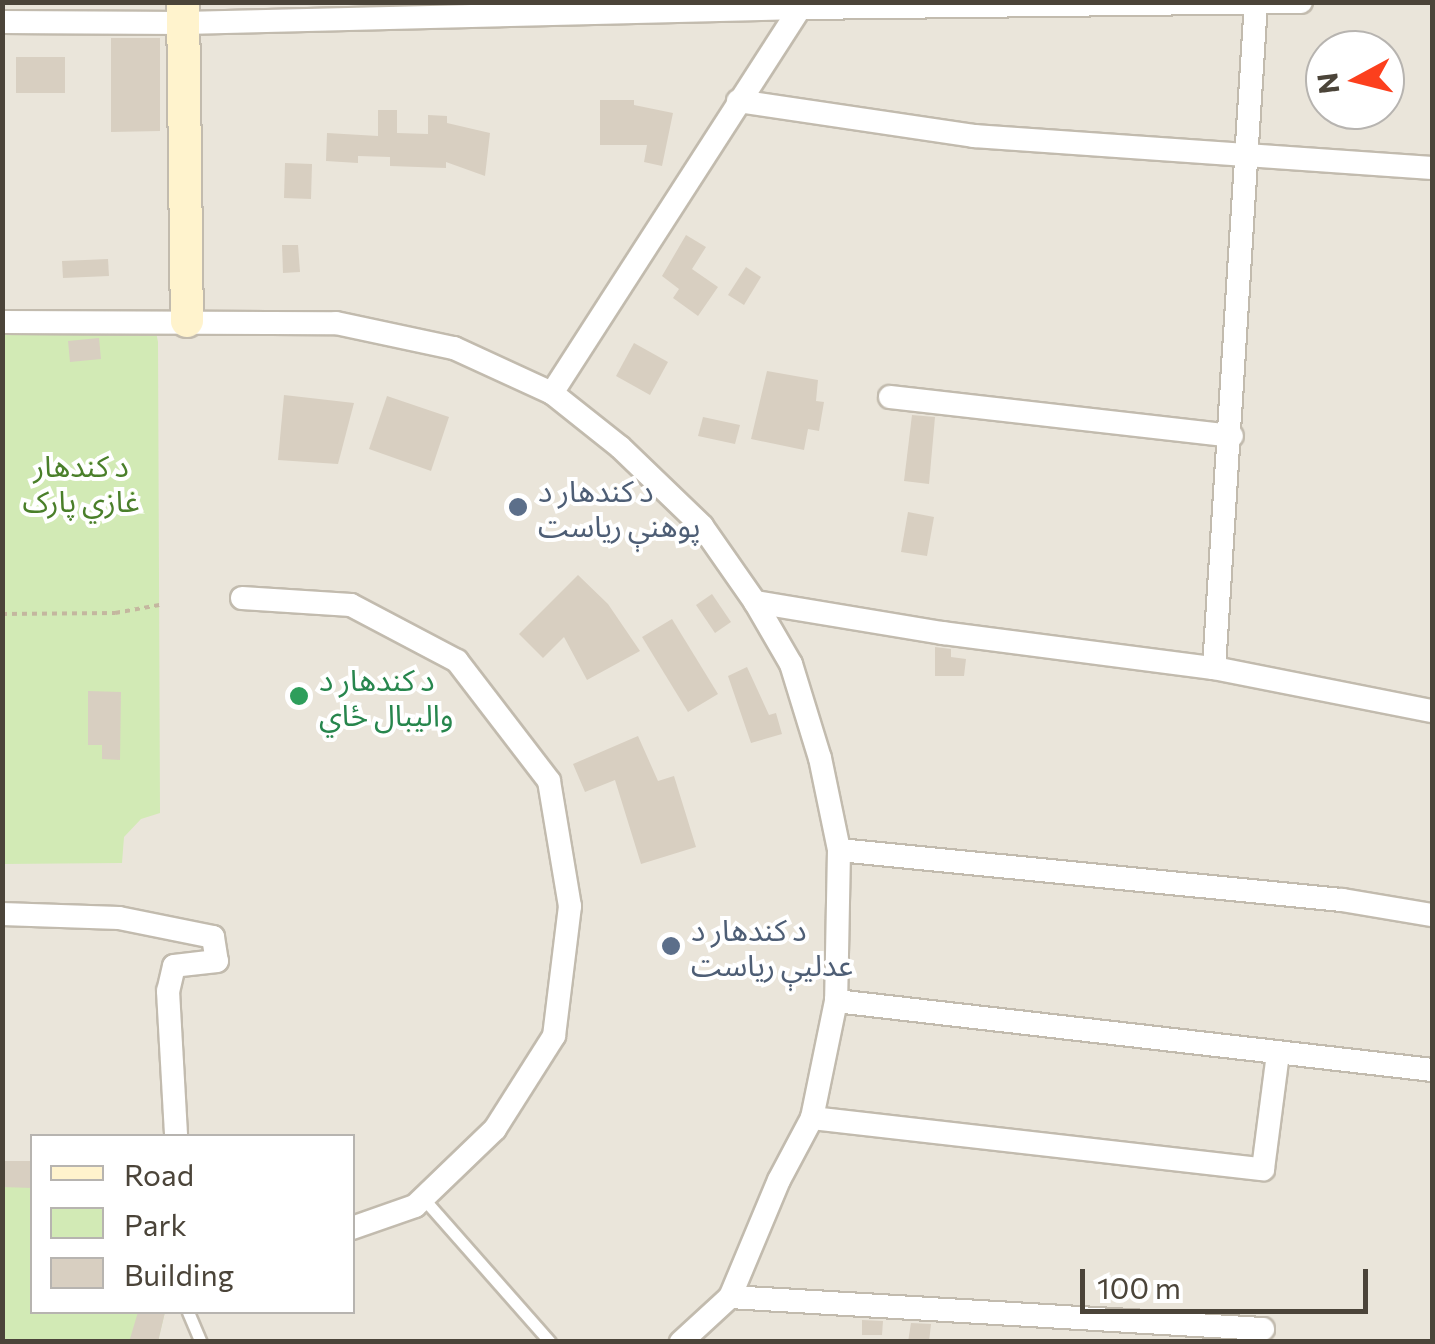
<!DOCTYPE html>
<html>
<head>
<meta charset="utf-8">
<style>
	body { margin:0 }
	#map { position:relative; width:1435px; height:1344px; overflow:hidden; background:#f6f3ec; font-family:Commissioner,"Noto Sans Arabic",sans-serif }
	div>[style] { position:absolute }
	.residential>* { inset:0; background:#eae5da }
	.green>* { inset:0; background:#d2eab5 }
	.building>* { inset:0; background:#d8cfc1 }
	.path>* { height:4px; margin-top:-2px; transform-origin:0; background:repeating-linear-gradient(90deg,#c4b79f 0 5px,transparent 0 10px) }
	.roads { filter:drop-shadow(2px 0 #c2bbae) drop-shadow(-2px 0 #c2bbae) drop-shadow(0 2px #c2bbae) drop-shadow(0 -2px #c2bbae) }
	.lane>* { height:11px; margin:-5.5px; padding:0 5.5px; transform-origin:5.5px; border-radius:5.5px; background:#fff }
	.street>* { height:22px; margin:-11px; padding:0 11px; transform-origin:11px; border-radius:11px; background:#fff }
	.secondary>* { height:32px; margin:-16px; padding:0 16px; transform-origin:16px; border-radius:16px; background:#fff3cd }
	.dots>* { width:28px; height:28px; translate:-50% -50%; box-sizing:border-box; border:5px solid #fff; border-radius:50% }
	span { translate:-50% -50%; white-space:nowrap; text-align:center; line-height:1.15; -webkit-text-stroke:8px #fff; paint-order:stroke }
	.park-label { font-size:30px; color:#4a7f2a }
	.service-label { font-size:30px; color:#4e5e75 }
	.left { translate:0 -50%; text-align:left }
	.leisure-label { font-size:30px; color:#27864d }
	.frame { position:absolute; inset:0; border:5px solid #4b4439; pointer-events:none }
	.legend { position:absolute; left:30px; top:1134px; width:325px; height:180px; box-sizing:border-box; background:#fff; border:2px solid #b7b4b0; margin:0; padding:12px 18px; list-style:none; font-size:30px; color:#4b4439 }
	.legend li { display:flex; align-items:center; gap:20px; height:50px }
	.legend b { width:50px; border:2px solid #b7b4b0 }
	.north { position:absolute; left:1305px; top:30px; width:100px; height:100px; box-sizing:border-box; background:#fff; border:2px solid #b7b4b0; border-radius:50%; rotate:263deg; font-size:28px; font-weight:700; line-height:40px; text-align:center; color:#4b4439 }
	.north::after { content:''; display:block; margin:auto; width:35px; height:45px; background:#fc3f1d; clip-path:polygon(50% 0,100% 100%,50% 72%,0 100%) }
	.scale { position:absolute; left:1080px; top:1269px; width:288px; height:45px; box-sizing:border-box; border:5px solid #4b4439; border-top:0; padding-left:12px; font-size:30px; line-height:35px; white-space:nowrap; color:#4b4439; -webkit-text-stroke:8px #fff; paint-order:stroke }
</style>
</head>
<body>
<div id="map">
	<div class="residential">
		<div style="clip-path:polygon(evenodd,3px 3px,1432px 3px,1432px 1341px,3px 1341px,3px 3px,1325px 50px,1385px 50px,1385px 110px,1325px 110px,1325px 50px,3px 3px,32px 1136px,352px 1136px,352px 1312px,32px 1312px,32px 1136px)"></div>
	</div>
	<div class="green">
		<div style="clip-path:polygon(2px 332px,156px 332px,158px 342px,160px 813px,141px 819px,124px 837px,122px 863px,3px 864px)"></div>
		<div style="clip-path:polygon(2px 1161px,32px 1161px,32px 1312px,165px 1312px,158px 1341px,3px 1341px)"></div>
	</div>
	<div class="building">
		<div style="clip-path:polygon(111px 38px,160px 38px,160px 131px,111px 132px)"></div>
		<div style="clip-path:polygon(16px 57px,65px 57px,65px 93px,16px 93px)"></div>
		<div style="clip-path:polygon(600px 100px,634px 100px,634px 105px,673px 113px,662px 166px,644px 162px,647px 145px,600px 145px)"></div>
		<div style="clip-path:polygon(378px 110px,397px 110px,397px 133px,428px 134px,428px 115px,447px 116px,447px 123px,490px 133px,485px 176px,446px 162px,446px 168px,390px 166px,390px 157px,358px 156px,358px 163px,326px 161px,327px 133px,378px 136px)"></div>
		<div style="clip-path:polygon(285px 163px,312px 164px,311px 199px,284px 198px)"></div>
		<div style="clip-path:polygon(686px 235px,706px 247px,692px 269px,718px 287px,698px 316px,673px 298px,679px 289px,662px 276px)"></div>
		<div style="clip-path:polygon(282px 245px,298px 245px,300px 272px,283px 273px)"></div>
		<div style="clip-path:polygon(108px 259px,109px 276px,63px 278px,62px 261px)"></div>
		<div style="clip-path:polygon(746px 267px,761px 277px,744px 305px,728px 295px)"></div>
		<div style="clip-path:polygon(99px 338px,101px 359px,70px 362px,68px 341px)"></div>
		<div style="clip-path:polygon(634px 343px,668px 362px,650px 395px,616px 376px)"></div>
		<div style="clip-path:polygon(767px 371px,818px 380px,816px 401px,824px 402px,819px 431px,808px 429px,804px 450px,751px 439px)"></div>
		<div style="clip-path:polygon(284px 395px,354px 403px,338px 464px,278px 460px)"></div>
		<div style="clip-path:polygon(387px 396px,449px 417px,431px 471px,369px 449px)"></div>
		<div style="clip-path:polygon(912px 415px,935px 417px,929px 484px,904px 481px)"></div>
		<div style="clip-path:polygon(703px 417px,740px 425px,735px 444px,698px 436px)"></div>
		<div style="clip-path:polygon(908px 512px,934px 517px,927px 556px,901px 552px)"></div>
		<div style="clip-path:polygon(578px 575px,608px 604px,640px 651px,587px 680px,564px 637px,543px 658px,519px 634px)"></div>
		<div style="clip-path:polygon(712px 594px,731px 622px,715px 633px,696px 605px)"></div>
		<div style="clip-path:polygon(672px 619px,718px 694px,688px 712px,642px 637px)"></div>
		<div style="clip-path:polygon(935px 647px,951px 649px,951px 657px,966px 659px,964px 676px,935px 676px)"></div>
		<div style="clip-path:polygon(747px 667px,769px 715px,776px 713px,782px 734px,751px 743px,728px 676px)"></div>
		<div style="clip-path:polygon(88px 691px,121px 692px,120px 760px,102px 759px,102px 745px,88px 745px)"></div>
		<div style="clip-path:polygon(638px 736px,658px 781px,674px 776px,696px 847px,641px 864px,615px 780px,585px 792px,573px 764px)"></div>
		<div style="clip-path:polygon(2px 1161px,32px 1161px,32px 1188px,2px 1187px)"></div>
		<div style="clip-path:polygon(138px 1312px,165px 1312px,158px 1342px,129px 1342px)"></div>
		<div style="clip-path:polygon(862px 1320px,883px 1321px,882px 1335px,862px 1335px)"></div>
		<div style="clip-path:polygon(911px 1323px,931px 1324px,929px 1342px,908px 1342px)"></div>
	</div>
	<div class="path">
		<div style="left:2px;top:614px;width:113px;rotate:-0.5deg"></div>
		<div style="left:115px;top:613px;width:45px;rotate:-10.3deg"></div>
	</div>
	<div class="roads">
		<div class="lane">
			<div style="left:423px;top:1198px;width:192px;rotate:48.6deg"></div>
			<div style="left:188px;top:1312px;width:33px;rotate:67deg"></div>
		</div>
		<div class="street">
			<div style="left:2px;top:22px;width:182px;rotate:0.3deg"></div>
			<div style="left:184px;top:23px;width:619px;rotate:-1.39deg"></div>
			<div style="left:803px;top:8px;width:498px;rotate:-0.7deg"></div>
			<div style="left:738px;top:101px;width:239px;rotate:8.4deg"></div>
			<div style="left:974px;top:136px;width:459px;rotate:4deg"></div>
			<div style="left:2px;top:322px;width:334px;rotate:0.2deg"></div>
			<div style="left:336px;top:323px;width:121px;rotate:12deg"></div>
			<div style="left:454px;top:348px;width:108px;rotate:24.7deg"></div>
			<div style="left:552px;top:393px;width:87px;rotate:38.5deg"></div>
			<div style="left:620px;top:447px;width:114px;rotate:43.9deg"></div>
			<div style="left:702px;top:526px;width:93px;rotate:55.1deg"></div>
			<div style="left:755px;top:602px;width:72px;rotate:59.9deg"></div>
			<div style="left:791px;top:664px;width:98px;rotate:72.9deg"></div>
			<div style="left:820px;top:758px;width:94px;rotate:78.3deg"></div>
			<div style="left:839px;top:850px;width:151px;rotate:91.1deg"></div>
			<div style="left:836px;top:1001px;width:119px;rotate:101.6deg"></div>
			<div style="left:812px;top:1118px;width:70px;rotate:118deg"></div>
			<div style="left:779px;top:1180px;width:127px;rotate:112.7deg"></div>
			<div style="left:730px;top:1297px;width:67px;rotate:137.4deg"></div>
			<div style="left:552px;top:393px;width:465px;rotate:-57.2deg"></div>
			<div style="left:890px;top:397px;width:344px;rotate:6.5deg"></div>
			<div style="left:242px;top:598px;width:109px;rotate:3.7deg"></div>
			<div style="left:351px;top:605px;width:120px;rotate:27.8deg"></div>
			<div style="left:457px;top:661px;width:151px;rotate:52.5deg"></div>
			<div style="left:549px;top:781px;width:127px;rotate:80.5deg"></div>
			<div style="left:570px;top:906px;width:131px;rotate:97deg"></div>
			<div style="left:554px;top:1036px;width:110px;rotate:122.4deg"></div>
			<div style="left:495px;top:1129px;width:111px;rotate:136.1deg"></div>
			<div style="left:415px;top:1206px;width:67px;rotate:160.8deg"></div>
			<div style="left:755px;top:602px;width:191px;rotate:9.4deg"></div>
			<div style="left:943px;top:633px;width:273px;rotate:7.4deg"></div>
			<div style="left:1214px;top:668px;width:222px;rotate:11.2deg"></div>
			<div style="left:1214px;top:668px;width:667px;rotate:-86.39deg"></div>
			<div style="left:839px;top:850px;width:505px;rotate:5.68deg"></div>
			<div style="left:1342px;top:900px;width:91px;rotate:9.5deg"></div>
			<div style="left:2px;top:914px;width:117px;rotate:2deg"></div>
			<div style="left:119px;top:918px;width:96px;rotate:11.4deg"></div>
			<div style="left:213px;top:937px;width:24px;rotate:81deg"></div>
			<div style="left:217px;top:961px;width:43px;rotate:173.4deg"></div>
			<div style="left:174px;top:966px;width:26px;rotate:103deg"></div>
			<div style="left:168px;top:991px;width:145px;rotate:86.8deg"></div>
			<div style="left:836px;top:1001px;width:600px;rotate:6.6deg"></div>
			<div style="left:812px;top:1118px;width:454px;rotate:6.5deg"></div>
			<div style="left:1263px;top:1169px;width:117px;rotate:-82.6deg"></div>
			<div style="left:730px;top:1297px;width:534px;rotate:3.44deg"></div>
		</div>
		<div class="secondary">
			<div style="left:183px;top:2px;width:319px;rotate:89.3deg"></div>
		</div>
	</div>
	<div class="dots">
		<div style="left:518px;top:507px;background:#5c6f8a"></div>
		<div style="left:299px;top:696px;background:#2e9e5b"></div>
		<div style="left:671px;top:946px;background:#5c6f8a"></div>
	</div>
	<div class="park-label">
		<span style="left:81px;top:482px">د کندهار<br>غازي پارک</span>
	</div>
	<div class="service-label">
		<span class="left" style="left:538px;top:507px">د کندهار د<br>پوهنې رياست</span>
		<span class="left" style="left:691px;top:946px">د کندهار د<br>عدلیې رياست</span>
	</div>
	<div class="leisure-label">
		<span class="left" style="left:319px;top:696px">د کندهار د<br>واليبال ځاي</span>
	</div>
	<div class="frame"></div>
	<ul class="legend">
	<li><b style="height:12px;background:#fff3cd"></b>Road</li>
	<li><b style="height:28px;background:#d2eab5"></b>Park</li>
	<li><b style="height:28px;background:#d8cfc1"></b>Building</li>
	</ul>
	<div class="north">N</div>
	<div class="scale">100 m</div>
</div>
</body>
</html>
